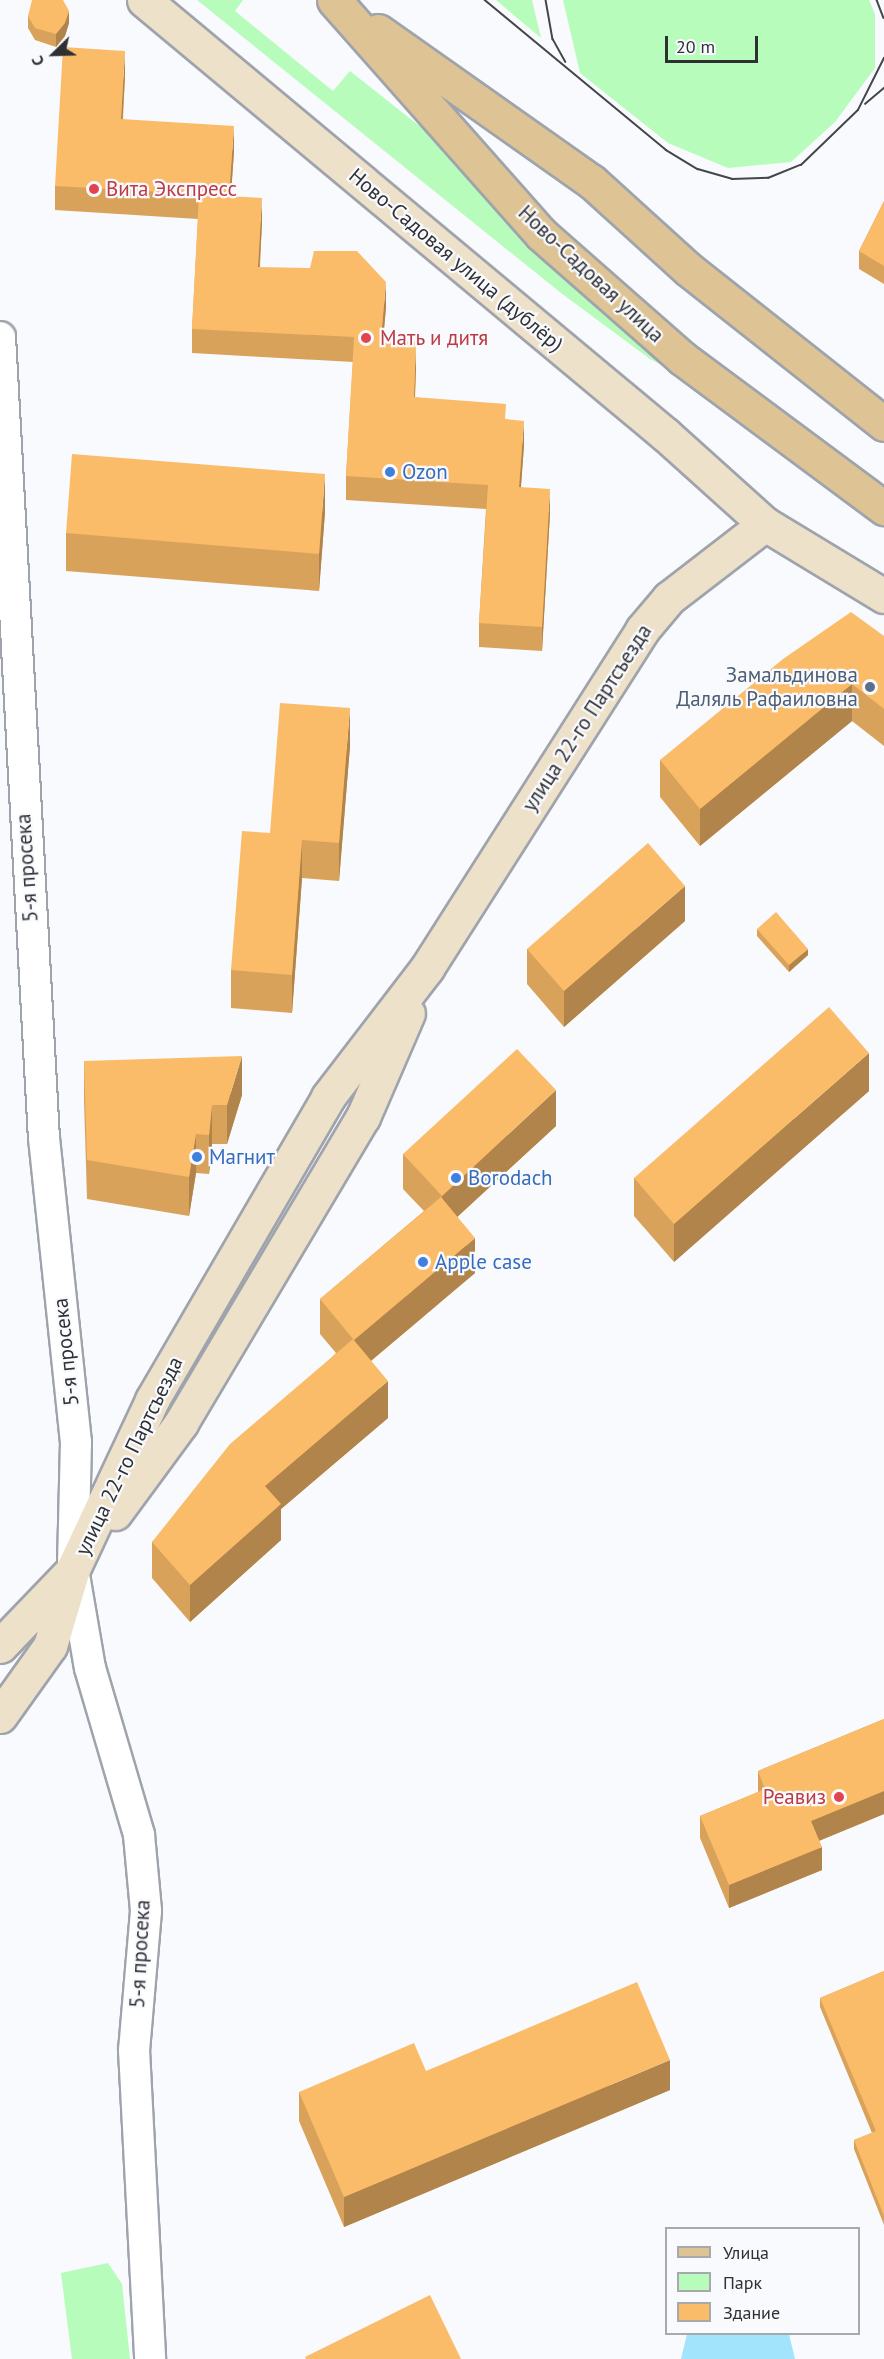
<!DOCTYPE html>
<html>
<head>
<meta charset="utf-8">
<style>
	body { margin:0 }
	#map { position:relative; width:884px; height:2359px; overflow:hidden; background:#f8fafe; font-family:"PT Sans",sans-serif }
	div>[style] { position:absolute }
	.green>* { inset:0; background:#b7fcbb }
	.water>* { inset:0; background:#a1e4fb }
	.roads { filter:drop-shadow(2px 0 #9fa3ac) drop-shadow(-2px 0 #9fa3ac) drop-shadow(0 2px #9fa3ac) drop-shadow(0 -2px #9fa3ac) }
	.street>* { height:30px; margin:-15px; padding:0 15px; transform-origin:15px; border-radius:15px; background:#fff }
	.secondary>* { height:33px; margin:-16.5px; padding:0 16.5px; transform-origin:16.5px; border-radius:16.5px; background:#eee1ca }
	.primary>* { height:33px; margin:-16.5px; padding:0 16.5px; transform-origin:16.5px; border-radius:16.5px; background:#dec395 }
	.tram>* { height:1.5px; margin:-0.75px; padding:0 0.75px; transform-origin:0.75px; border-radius:0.75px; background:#45464a }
	.wall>* { inset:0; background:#d8a25b }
	.shaded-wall>* { inset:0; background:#b0844a }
	.building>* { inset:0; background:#fbbc6a }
	.dots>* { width:16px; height:16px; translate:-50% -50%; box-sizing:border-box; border:3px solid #f8fafe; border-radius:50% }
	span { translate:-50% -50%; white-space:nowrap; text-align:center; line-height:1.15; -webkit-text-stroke:4.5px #f8fafe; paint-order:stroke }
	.health-label { font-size:21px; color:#be3a42 }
	.left { translate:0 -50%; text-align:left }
	.right { translate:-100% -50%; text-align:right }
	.street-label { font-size:21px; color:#2f3034 }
	.shop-label { font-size:21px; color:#366cbe }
	.service-label { font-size:21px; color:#4e5e75 }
	.legend { position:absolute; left:665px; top:2227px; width:195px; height:108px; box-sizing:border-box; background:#f8fafe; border:2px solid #a8a9ad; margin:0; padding:8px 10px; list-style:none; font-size:18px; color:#2f3034 }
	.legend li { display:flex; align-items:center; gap:12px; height:30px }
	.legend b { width:30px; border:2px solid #a8a9ad }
	.north { position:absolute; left:24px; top:24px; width:60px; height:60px; -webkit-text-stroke:4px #f8fafe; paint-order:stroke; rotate:247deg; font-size:16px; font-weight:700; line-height:24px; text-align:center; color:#2f3034 }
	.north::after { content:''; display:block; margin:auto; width:21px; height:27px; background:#2f3034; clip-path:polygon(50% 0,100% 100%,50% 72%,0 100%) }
	.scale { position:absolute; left:665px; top:36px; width:93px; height:27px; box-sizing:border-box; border:3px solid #2f3034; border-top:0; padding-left:8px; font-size:18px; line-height:21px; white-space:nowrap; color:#2f3034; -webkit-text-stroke:4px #f8fafe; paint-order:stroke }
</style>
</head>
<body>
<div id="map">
	<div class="green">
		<div style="clip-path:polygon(197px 0,243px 0,235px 11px,333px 91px,350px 71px,724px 367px,715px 393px,650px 359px,561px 293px)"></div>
		<div style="clip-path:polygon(496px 0,532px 0,541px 38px)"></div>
		<div style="clip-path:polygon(563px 0,869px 0,875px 14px,875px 68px,835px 122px,791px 162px,728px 168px,668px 143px,580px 73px)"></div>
		<div style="clip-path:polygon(108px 2263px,122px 2284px,130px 2359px,72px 2359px,61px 2273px)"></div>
	</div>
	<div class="water">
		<div style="clip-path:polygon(687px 2334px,789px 2334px,795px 2359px,681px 2359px)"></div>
	</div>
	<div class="roads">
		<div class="street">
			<div style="left:0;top:337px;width:802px;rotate:86.86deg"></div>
			<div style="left:44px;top:1138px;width:306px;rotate:84deg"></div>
			<div style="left:76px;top:1442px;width:127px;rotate:91.4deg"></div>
			<div style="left:73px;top:1569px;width:100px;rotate:80.3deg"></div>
			<div style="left:90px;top:1668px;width:174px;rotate:73.6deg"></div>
			<div style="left:139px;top:1835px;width:76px;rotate:84.7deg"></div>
			<div style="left:146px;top:1911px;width:140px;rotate:94.9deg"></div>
			<div style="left:134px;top:2050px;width:309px;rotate:87deg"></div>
		</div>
		<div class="secondary">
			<div style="left:144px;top:0;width:679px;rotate:39.81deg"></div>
			<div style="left:666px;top:435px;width:133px;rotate:42deg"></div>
			<div style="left:765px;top:524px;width:139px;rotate:31.2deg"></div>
			<div style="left:115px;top:1513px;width:112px;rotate:-53.7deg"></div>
			<div style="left:181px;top:1423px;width:356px;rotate:-59.3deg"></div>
			<div style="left:363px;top:1117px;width:113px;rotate:-66.6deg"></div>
			<div style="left:0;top:1646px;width:100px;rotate:-46.2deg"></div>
			<div style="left:0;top:1716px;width:86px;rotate:-54.5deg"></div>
			<div style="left:50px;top:1646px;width:80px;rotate:-73.4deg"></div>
			<div style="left:73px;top:1569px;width:187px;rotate:-64.9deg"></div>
			<div style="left:152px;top:1400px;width:350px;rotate:-59.8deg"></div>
			<div style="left:328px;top:1097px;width:163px;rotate:-52.5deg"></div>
			<div style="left:427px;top:968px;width:401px;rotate:-57.5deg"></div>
			<div style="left:642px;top:630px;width:42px;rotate:-49.8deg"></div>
			<div style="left:669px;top:598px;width:121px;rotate:-37.6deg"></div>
		</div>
		<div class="primary">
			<div style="left:334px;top:0;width:312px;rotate:48.5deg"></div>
			<div style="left:541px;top:234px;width:188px;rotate:41.3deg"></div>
			<div style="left:682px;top:358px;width:252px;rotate:36.6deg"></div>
			<div style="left:378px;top:31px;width:261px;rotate:35.2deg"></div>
			<div style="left:591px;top:181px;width:131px;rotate:42.2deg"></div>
			<div style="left:688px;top:269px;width:250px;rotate:38.3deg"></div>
		</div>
	</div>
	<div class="tram">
		<div style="left:485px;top:0;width:235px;rotate:39.6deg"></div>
		<div style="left:666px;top:150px;width:37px;rotate:31deg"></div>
		<div style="left:698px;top:169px;width:35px;rotate:16deg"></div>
		<div style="left:732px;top:179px;width:36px;rotate:-2deg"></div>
		<div style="left:768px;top:178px;width:35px;rotate:-22deg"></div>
		<div style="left:801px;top:165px;width:79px;rotate:-44deg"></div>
		<div style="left:858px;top:110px;width:58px;rotate:-63.4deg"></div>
		<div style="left:546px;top:0;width:40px;rotate:80deg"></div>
		<div style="left:553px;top:39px;width:26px;rotate:61deg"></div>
		<div style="left:877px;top:0;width:19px;rotate:69deg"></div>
		<div style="left:865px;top:104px;width:25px;rotate:-40deg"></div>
	</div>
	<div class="wall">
		<div style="clip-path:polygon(28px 16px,69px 23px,65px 36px,56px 47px,35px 40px,28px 28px)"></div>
		<div style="clip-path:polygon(125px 76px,123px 119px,234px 151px,231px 196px,262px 223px,260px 267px,386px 307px,383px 339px,416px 366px,415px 397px,506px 419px,524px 445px,521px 487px,550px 513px,542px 651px,479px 647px,479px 623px,486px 509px,346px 500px,346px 476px,353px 362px,192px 353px,192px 329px,198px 219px,55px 210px,55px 186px)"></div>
		<div style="clip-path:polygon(884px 201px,884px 284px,859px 269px,859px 251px)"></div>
		<div style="clip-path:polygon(325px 512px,319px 591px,66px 571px,66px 533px)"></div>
		<div style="clip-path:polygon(884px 636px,884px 746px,852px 721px,700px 846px,660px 797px,660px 760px)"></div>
		<div style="clip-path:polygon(350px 746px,339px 881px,302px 878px,292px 1013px,231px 1008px,231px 970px,270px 833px)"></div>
		<div style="clip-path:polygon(685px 921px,564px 1027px,527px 984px,527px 949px)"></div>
		<div style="clip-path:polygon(757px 929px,808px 955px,789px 972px,757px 936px)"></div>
		<div style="clip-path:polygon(84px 1061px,242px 1095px,227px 1144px,212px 1144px,209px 1174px,196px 1173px,189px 1216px,87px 1199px,84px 1100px)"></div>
		<div style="clip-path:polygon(869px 1091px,674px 1262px,634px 1216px,634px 1178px)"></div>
		<div style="clip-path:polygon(556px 1126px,457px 1217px,475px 1273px,371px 1361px,388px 1418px,281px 1509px,281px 1540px,190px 1622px,152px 1578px,152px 1542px,336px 1353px,320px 1334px,320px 1299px,424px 1211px,403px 1189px,403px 1154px)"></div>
		<div style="clip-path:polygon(884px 1719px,884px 1814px,819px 1841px,822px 1870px,729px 1908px,700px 1838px,700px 1816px,758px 1792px,758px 1771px)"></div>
		<div style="clip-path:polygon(884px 1971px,884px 2225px,854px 2149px,854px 2140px,872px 2133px,820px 2007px,820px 1998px)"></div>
		<div style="clip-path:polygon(426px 2071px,670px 2090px,344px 2227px,299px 2121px,299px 2092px)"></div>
	</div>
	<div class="shaded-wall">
		<div style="clip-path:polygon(69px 11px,69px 23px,65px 36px,56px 47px,56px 34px)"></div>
		<div style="clip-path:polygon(125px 51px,125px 76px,121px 143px,121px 119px)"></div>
		<div style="clip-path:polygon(234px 126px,234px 151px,229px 221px,229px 196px)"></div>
		<div style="clip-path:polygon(262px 198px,262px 223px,258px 291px,258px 267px)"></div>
		<div style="clip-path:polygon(386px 282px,386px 307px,381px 364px,381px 339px)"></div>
		<div style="clip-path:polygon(416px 341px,416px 366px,414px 422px,414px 397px)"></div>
		<div style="clip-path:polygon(524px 421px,524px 445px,519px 512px,519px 487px)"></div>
		<div style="clip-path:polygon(325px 474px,325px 512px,319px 591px,319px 554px)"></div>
		<div style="clip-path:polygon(550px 489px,550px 513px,542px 651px,542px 627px)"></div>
		<div style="clip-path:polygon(852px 684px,852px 721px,700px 846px,700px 809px)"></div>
		<div style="clip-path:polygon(350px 708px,350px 746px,339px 881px,339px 843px)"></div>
		<div style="clip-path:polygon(302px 840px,302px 878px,292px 1013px,292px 975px)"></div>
		<div style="clip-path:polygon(685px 886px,685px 921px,564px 1027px,564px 991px)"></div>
		<div style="clip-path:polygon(808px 949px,808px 955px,789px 972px,789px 965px)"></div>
		<div style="clip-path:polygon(869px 1053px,869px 1091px,674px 1262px,674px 1224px)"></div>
		<div style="clip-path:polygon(242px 1056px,242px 1095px,227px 1144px,227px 1105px)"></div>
		<div style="clip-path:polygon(556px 1090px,556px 1126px,442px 1231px,442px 1196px)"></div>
		<div style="clip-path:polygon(212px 1105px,212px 1144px,209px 1174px,209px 1135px)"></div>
		<div style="clip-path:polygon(196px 1134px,196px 1173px,189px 1216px,189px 1177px)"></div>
		<div style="clip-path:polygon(475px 1238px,475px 1273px,354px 1375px,354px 1340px)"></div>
		<div style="clip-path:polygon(388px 1381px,388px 1418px,281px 1509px,281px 1540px,190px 1622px,190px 1585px,265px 1486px)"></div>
		<div style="clip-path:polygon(884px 1791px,884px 1814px,811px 1844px,811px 1821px)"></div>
		<div style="clip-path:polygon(822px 1847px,822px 1870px,729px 1908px,729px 1885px)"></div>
		<div style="clip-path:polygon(670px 2060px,670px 2090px,344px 2227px,344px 2197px)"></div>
	</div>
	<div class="building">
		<div style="clip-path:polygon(32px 0,63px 0,69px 11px,65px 23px,56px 34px,35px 28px,28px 16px)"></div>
		<div style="clip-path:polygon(63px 47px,125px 51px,121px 119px,234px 126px,229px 196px,262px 198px,258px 267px,310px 268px,314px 251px,357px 251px,386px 282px,381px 339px,416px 341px,414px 397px,506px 404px,505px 419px,524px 421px,519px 487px,550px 489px,542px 627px,479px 623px,488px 485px,346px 476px,354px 337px,192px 329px,199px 194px,55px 186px)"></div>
		<div style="clip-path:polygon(884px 201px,884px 266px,859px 251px)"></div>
		<div style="clip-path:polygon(72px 454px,325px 474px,319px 554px,66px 533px)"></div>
		<div style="clip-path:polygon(851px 612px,884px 636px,884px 709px,852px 684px,700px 809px,660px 760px,783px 659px)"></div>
		<div style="clip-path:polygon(280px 703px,350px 708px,339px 843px,302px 840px,292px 975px,231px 970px,242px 831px,270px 833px)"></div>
		<div style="clip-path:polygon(648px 843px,685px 886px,564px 991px,527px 949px)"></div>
		<div style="clip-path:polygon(776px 912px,808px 949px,789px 965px,757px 929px)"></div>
		<div style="clip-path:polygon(829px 1007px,869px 1053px,674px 1224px,634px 1178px)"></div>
		<div style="clip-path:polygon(517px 1049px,556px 1090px,442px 1196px,403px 1154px)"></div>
		<div style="clip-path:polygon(242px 1056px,227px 1105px,212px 1105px,209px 1135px,196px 1134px,189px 1177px,87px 1160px,84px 1061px)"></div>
		<div style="clip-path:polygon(441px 1197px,475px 1238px,354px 1340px,320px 1299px)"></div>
		<div style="clip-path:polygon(353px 1339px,388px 1381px,265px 1486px,281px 1504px,190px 1585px,152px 1542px,230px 1444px)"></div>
		<div style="clip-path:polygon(884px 1719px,884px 1791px,811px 1821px,822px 1847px,729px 1885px,700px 1816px,765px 1789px,758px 1771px)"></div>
		<div style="clip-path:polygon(884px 1971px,884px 2216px,854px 2140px,876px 2131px,820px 1998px)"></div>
		<div style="clip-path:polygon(637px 1982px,670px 2060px,344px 2197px,299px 2092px,414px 2043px,426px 2071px)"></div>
		<div style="clip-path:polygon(430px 2295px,461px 2359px,306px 2359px,305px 2357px)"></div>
	</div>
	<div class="dots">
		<div style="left:94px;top:189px;background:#e0444e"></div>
		<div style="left:366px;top:338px;background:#e0444e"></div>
		<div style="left:390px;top:472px;background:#3f7fe0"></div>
		<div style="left:870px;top:687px;background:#5c6f8a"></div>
		<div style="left:197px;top:1157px;background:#3f7fe0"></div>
		<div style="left:456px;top:1178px;background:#3f7fe0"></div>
		<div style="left:423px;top:1262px;background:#3f7fe0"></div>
		<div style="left:839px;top:1797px;background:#e0444e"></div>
	</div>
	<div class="health-label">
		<span class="left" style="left:106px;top:189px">Вита Экспресс</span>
		<span class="left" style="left:380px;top:338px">Мать и дитя</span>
		<span class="right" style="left:826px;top:1797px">Реавиз</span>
	</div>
	<div class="street-label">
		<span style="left:456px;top:260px;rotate:40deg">Ново-Садовая улица (дублёр)</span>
		<span style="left:591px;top:274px;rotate:43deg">Ново-Садовая улица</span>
		<span style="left:587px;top:718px;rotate:-57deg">улица 22-го Партсъезда</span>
		<span style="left:27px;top:868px;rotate:-94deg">5-я просека</span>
		<span style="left:66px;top:1352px;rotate:-96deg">5-я просека</span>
		<span style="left:129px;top:1456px;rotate:-64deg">улица 22-го Партсъезда</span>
		<span style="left:140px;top:1954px;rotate:-87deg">5-я просека</span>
	</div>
	<div class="shop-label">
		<span class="left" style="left:402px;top:472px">Ozon</span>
		<span class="left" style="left:209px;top:1157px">Магнит</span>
		<span class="left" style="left:468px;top:1178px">Borodach</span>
		<span class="left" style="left:435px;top:1262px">Apple case</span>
	</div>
	<div class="service-label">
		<span class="right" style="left:858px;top:687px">Замальдинова<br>Даляль Рафаиловна</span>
	</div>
	<ul class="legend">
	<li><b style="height:8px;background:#dec395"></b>Улица</li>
	<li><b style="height:16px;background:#b7fcbb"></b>Парк</li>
	<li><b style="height:16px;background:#fbbc6a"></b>Здание</li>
	</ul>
	<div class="north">С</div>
	<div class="scale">20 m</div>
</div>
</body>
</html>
